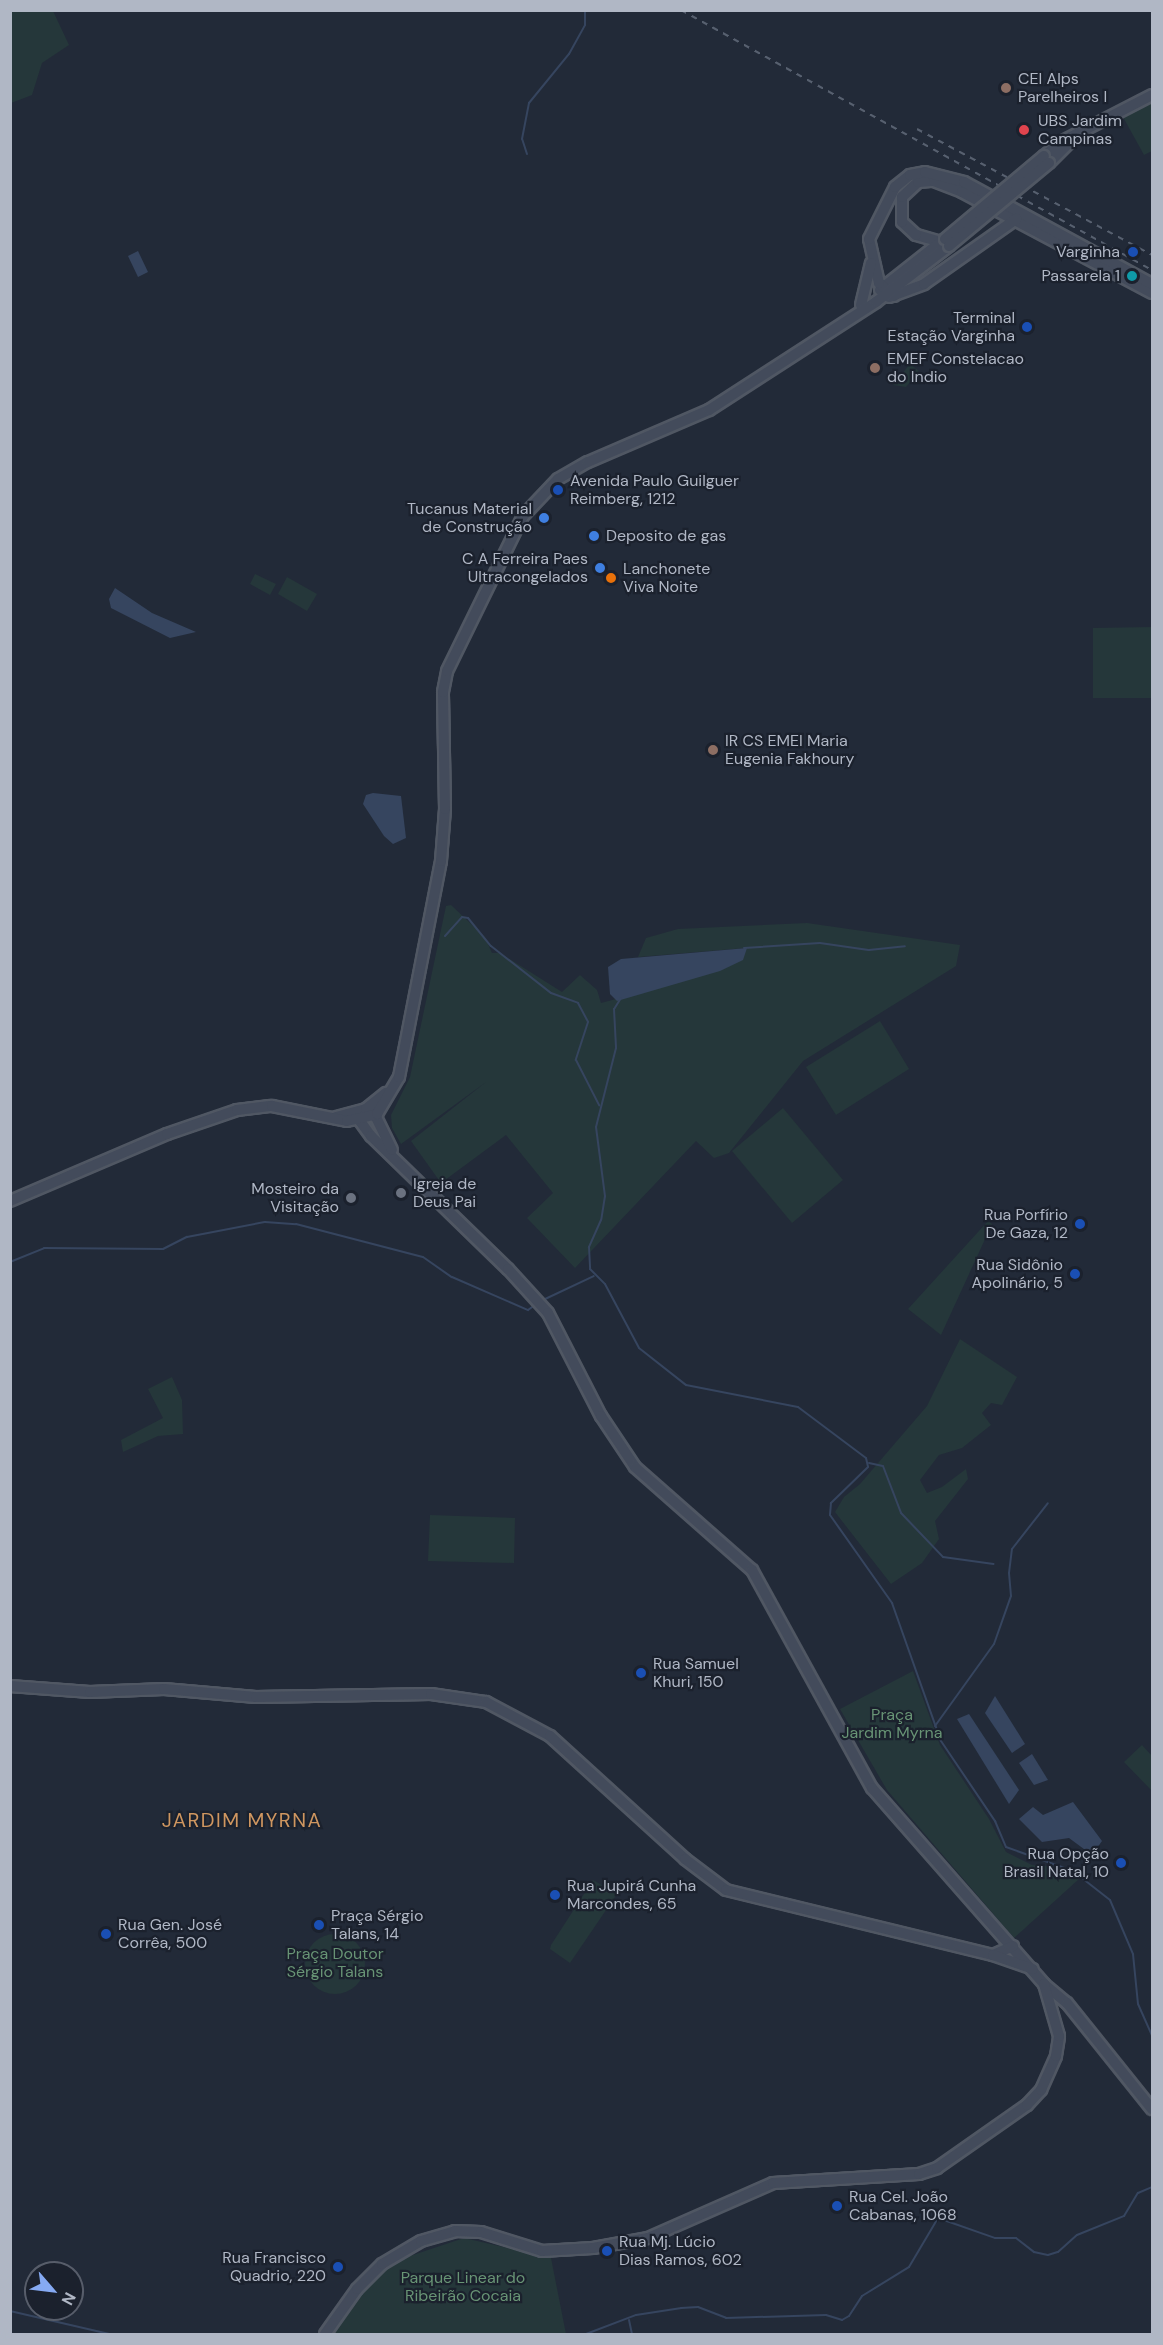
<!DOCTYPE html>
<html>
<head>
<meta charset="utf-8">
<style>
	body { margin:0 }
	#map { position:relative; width:1163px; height:2345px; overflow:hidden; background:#222a38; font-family:"DM Sans",sans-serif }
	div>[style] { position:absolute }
	.green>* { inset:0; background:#25373a }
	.round { border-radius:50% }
	.water>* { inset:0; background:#36455f }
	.stream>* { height:2px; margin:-1px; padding:0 1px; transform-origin:1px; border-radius:1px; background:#36455f }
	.roads { filter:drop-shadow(2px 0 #505763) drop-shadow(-2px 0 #505763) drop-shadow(0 2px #505763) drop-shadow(0 -2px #505763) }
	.secondary>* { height:10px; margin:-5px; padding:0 5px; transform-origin:5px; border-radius:5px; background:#434b5b }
	.rail>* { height:2px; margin-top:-1px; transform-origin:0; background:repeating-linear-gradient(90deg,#57606f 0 6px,transparent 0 12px) }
	.bridges { filter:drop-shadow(2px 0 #505763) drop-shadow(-2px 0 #505763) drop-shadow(0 2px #505763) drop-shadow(0 -2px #505763) }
	.secondary-bridge>* { height:10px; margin:-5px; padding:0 5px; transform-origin:5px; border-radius:5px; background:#434b5b }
	.dots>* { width:16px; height:16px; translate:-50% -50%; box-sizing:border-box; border:3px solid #1b212d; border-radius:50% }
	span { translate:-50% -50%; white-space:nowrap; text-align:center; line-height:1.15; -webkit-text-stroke:4.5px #1b212d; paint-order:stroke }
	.poi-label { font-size:16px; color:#b0b7c5 }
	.left { translate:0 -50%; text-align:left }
	.right { translate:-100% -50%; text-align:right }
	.park-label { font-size:16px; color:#689475 }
	.quarter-label { font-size:20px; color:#cf9660; letter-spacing:1.5px }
	.frame { position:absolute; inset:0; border:12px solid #b0b7c5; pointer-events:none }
	.north { position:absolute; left:24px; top:2261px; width:60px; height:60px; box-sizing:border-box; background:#1b212d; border:2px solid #575d6a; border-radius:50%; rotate:118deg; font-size:16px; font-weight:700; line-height:24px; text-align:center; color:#b0b7c5 }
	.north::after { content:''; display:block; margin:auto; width:21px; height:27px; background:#86aaf3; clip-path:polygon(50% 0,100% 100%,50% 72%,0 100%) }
</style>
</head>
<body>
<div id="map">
	<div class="green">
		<div style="clip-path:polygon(10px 11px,53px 11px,69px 45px,42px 63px,32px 95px,11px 103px)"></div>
		<div style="clip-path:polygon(1152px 101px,1152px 151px,1144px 155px,1123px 117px)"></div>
		<div style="clip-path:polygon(910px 364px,919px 371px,906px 387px,893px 385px)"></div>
		<div style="clip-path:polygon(255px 574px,276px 584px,270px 595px,250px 584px)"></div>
		<div style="clip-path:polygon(287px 577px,317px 594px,307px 611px,278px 594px)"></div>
		<div style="clip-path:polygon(1152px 627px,1152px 698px,1093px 698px,1093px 628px)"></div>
		<div style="clip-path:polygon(451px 905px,485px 937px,492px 953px,500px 953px,562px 992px,580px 975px,597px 990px,601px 1003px,646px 991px,746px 948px,638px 957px,646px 938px,678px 929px,807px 923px,960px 945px,956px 966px,803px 1061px,729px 1153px,714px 1158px,696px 1141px,575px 1268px,527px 1218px,553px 1193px,506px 1135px,441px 1183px,411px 1141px,486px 1082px,401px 1144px,392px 1128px,391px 1115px,410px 1077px,446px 906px)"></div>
		<div style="clip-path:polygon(880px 1021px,909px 1069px,836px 1115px,806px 1067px)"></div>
		<div style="clip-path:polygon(783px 1108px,843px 1180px,792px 1223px,732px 1151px)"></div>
		<div style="clip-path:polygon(988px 1221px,992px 1224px,941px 1335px,908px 1309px)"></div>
		<div style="clip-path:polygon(960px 1339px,1017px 1377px,1002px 1405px,991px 1403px,982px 1413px,991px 1425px,962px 1448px,939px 1455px,920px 1480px,927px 1493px,942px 1487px,966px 1469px,968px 1479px,935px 1521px,939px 1539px,922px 1563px,891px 1584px,835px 1512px,844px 1497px,860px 1484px,927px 1406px)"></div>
		<div style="clip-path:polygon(172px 1377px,182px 1400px,183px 1434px,158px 1436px,123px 1452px,121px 1440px,163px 1418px,148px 1389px)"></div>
		<div style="clip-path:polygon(430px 1515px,515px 1518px,514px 1563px,428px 1561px)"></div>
		<div style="clip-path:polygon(913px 1671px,940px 1745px,989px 1819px,1006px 1852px,1032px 1865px,1059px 1867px,1079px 1879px,1014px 1938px,887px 1790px,840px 1709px)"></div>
		<div style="clip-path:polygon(1142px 1745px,1152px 1756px,1152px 1791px,1124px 1762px)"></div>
		<div style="clip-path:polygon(593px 1880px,617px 1894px,570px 1963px,550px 1949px,551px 1945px)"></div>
		<div class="round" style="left:305px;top:1934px;width:60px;height:60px"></div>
		<div style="clip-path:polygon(464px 2238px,551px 2258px,566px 2334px,332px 2334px,359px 2293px,378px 2274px,407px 2257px)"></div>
	</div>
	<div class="water">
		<div style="clip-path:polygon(138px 251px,148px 272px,138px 277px,128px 256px)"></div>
		<div style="clip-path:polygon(115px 588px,152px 613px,196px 632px,170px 638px,111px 608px,109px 599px)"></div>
		<div style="clip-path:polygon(373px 793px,401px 796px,406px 838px,393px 844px,384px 836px,363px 804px,366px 795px)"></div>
		<div style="clip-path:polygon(747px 948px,743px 960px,720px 971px,617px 1001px,610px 994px,608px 967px,621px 959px)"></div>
		<div style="clip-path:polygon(995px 1696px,1025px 1744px,1012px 1753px,985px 1713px)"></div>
		<div style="clip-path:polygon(969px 1714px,1019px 1790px,1009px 1804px,957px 1719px)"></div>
		<div style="clip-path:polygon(1032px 1754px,1048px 1780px,1034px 1785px,1019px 1763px)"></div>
		<div style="clip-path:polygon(1073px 1802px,1102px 1841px,1092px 1855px,1069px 1838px,1042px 1842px,1019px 1819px,1033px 1807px,1043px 1815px)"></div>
	</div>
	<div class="stream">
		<div style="left:527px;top:154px;width:16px;rotate:-108deg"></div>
		<div style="left:522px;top:139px;width:37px;rotate:-79deg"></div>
		<div style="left:529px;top:103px;width:63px;rotate:-50.8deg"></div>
		<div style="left:569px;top:54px;width:33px;rotate:-61deg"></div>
		<div style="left:585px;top:25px;width:15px;rotate:-90deg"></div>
		<div style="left:445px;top:936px;width:25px;rotate:-48deg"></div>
		<div style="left:462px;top:917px;width:6px;rotate:9deg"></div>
		<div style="left:468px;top:918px;width:36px;rotate:51deg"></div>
		<div style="left:491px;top:946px;width:76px;rotate:38.1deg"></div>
		<div style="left:551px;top:993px;width:29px;rotate:20deg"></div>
		<div style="left:578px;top:1003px;width:21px;rotate:62deg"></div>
		<div style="left:588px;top:1022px;width:40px;rotate:108deg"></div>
		<div style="left:576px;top:1060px;width:51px;rotate:62.9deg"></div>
		<div style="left:744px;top:948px;width:76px;rotate:-3.8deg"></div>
		<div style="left:820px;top:943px;width:49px;rotate:8.1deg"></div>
		<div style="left:869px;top:950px;width:36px;rotate:-6deg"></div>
		<div style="left:621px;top:998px;width:13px;rotate:122deg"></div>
		<div style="left:614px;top:1009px;width:39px;rotate:87deg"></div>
		<div style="left:616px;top:1048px;width:81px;rotate:104.2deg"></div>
		<div style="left:596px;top:1127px;width:70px;rotate:82.6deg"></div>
		<div style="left:605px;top:1196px;width:24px;rotate:99deg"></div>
		<div style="left:601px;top:1220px;width:30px;rotate:114deg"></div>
		<div style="left:589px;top:1247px;width:22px;rotate:87deg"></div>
		<div style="left:590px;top:1269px;width:21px;rotate:45deg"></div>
		<div style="left:605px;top:1284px;width:72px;rotate:62deg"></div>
		<div style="left:639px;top:1348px;width:60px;rotate:38.2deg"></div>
		<div style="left:686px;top:1385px;width:114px;rotate:11.1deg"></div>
		<div style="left:798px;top:1407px;width:85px;rotate:36.9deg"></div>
		<div style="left:866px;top:1458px;width:9px;rotate:77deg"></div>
		<div style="left:868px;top:1467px;width:52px;rotate:135.8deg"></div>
		<div style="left:831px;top:1503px;width:12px;rotate:95deg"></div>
		<div style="left:830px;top:1515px;width:108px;rotate:54.8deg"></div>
		<div style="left:892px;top:1603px;width:146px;rotate:70.5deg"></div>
		<div style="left:941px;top:1741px;width:97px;rotate:56deg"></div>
		<div style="left:995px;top:1821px;width:28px;rotate:67deg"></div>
		<div style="left:1006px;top:1847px;width:71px;rotate:19.7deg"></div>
		<div style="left:1073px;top:1871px;width:47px;rotate:38.1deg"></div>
		<div style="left:1110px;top:1900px;width:59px;rotate:66.9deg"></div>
		<div style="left:1133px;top:1954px;width:50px;rotate:84.3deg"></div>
		<div style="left:1138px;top:2004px;width:35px;rotate:66deg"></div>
		<div style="left:10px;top:1262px;width:37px;rotate:-22deg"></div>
		<div style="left:44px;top:1248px;width:119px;rotate:0.5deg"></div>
		<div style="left:163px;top:1249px;width:27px;rotate:-27deg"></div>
		<div style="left:187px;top:1237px;width:79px;rotate:-10.9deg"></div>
		<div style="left:265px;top:1222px;width:31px;rotate:4deg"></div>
		<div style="left:296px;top:1224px;width:131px;rotate:14.6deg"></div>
		<div style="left:423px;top:1257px;width:35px;rotate:35deg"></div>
		<div style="left:452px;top:1277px;width:83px;rotate:23.5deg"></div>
		<div style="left:528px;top:1310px;width:9px;rotate:-36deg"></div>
		<div style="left:543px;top:1300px;width:56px;rotate:-25.2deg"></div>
		<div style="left:869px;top:1463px;width:14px;rotate:12deg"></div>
		<div style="left:883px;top:1466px;width:50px;rotate:69deg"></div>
		<div style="left:901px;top:1513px;width:61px;rotate:46.3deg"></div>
		<div style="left:943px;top:1557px;width:51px;rotate:7.8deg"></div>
		<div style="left:935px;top:1726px;width:101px;rotate:-54.3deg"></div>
		<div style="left:994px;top:1644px;width:51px;rotate:-70.5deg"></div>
		<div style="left:1011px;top:1596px;width:23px;rotate:-95deg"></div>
		<div style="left:1009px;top:1573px;width:24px;rotate:-83deg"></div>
		<div style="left:1012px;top:1549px;width:58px;rotate:-52deg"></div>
		<div style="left:10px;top:2311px;width:103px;rotate:13deg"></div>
		<div style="left:629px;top:2320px;width:14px;rotate:78deg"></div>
		<div style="left:586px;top:2334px;width:53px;rotate:-20.8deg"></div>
		<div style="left:636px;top:2315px;width:46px;rotate:-8.8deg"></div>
		<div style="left:681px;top:2308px;width:17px;rotate:-3deg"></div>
		<div style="left:698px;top:2307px;width:30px;rotate:21deg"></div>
		<div style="left:726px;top:2318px;width:100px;rotate:-1.7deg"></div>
		<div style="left:826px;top:2315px;width:17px;rotate:17deg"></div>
		<div style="left:842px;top:2320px;width:8px;rotate:-30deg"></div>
		<div style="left:849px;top:2316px;width:24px;rotate:-57deg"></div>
		<div style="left:862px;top:2296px;width:55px;rotate:-31.7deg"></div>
		<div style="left:909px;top:2267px;width:57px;rotate:-59.4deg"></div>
		<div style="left:938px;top:2218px;width:60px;rotate:19.3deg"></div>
		<div style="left:995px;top:2238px;width:21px"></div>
		<div style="left:1016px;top:2238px;width:23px;rotate:38deg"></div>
		<div style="left:1034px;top:2252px;width:14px;rotate:12deg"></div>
		<div style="left:1048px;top:2255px;width:10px;rotate:-17deg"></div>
		<div style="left:1058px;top:2252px;width:25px;rotate:-42deg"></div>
		<div style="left:1077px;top:2235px;width:51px;rotate:-22deg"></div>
		<div style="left:1124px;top:2216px;width:27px;rotate:-59deg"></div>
		<div style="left:1138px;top:2193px;width:15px;rotate:-23deg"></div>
	</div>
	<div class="roads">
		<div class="secondary">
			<div style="left:1044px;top:156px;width:24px;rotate:-38deg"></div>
			<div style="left:1063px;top:141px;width:100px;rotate:-27.3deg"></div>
			<div style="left:1049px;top:163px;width:35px;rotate:-45deg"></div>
			<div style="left:941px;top:242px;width:26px;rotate:-164deg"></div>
			<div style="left:916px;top:235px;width:19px;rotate:-137deg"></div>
			<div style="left:902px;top:222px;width:25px;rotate:-90deg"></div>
			<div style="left:902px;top:197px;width:22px;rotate:-43deg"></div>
			<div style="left:918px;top:182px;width:16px;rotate:-4deg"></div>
			<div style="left:934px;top:181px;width:30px;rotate:21deg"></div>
			<div style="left:962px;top:192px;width:215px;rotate:28deg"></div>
			<div style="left:880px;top:290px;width:80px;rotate:-38.4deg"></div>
			<div style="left:894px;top:296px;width:20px;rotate:-139deg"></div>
			<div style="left:879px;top:283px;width:45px;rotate:-102.8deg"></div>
			<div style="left:869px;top:239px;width:58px;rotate:-63.4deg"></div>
			<div style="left:895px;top:187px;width:19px;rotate:-39deg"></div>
			<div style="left:910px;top:175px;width:15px;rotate:-11deg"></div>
			<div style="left:925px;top:172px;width:40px;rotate:14.4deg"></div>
			<div style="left:964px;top:182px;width:214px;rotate:28.5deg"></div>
			<div style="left:889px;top:297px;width:37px;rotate:-20deg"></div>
			<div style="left:924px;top:284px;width:113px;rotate:-35.2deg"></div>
			<div style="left:861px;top:305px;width:43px;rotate:-76.6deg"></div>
			<div style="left:362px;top:1111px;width:10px;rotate:101deg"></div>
			<div style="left:360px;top:1121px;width:19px;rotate:54deg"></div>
			<div style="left:371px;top:1136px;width:191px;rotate:44.2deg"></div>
			<div style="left:508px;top:1269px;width:59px;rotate:47.7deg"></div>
			<div style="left:548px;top:1313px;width:116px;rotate:62.8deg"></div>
			<div style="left:601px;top:1416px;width:61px;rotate:56.3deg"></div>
			<div style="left:635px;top:1467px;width:156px;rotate:41.4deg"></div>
			<div style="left:752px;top:1570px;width:249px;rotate:61.2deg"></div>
			<div style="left:872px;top:1788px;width:261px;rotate:48.7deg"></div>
			<div style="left:1044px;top:1984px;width:30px;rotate:40deg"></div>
			<div style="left:1067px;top:2003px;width:136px;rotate:51.3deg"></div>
			<div style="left:373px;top:1111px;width:43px;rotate:64deg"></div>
			<div style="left:336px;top:1117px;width:31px;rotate:-15deg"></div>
			<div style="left:366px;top:1109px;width:26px;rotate:-39deg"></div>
			<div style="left:10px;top:1201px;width:171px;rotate:-23.1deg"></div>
			<div style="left:167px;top:1134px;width:74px;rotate:-18.9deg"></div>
			<div style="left:237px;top:1110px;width:35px;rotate:-7deg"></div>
			<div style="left:272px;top:1106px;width:76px;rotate:11.3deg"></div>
			<div style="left:347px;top:1121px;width:31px;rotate:-13deg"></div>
			<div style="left:377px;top:1114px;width:43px;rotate:-59.3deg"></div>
			<div style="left:399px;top:1077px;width:220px;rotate:-79deg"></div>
			<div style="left:441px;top:861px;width:52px;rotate:-85.6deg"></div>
			<div style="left:445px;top:809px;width:117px;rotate:-91deg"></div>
			<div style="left:443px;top:692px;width:21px;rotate:-79deg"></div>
			<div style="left:447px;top:671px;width:173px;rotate:-63.9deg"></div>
			<div style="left:523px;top:516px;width:51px;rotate:-46.6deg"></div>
			<div style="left:558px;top:479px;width:34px;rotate:-30deg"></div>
			<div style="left:588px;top:462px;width:132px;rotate:-23.3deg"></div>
			<div style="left:709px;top:410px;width:199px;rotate:-32.9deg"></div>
			<div style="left:876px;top:302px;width:92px;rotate:-37.5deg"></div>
			<div style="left:10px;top:1686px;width:80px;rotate:4.3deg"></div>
			<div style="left:90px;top:1692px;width:74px;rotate:-2.3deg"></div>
			<div style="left:164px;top:1689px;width:92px;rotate:5deg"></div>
			<div style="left:256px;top:1697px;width:175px;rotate:-1deg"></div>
			<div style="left:431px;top:1694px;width:56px;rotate:8.3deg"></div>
			<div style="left:486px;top:1702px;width:72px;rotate:28deg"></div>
			<div style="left:550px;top:1736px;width:183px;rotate:42.3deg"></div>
			<div style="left:685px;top:1859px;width:51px;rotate:37.1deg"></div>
			<div style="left:726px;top:1890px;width:275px;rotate:13.7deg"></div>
			<div style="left:993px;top:1955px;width:22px;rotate:-24deg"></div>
			<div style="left:993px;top:1955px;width:42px;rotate:19.3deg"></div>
			<div style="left:325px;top:2334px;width:55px;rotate:-54.6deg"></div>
			<div style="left:357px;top:2289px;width:35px;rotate:-45deg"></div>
			<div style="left:382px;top:2264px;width:45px;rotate:-30.5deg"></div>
			<div style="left:421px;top:2241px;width:35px;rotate:-16deg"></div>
			<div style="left:455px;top:2231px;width:26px;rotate:2deg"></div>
			<div style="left:481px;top:2232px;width:64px;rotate:17.3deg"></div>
			<div style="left:542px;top:2251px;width:51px;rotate:-3.4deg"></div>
			<div style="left:593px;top:2248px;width:56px;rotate:-10.3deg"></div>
			<div style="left:648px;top:2238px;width:137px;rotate:-23.7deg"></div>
			<div style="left:773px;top:2183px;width:146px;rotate:-3.5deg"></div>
			<div style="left:919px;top:2174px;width:19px;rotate:-18deg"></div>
			<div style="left:937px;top:2168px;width:110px;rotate:-35deg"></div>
			<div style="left:1027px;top:2105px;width:21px;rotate:-47deg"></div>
			<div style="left:1041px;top:2090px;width:37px;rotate:-66deg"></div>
			<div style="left:1056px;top:2056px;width:20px;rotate:-81deg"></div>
			<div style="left:1059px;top:2036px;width:54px;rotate:-106.1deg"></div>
		</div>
	</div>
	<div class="rail">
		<div style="left:681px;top:10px;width:538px;rotate:28.9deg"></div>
		<div style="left:917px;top:129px;width:267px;rotate:28.2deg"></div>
	</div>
	<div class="bridges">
		<div class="secondary-bridge">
			<div style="left:945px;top:239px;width:129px;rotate:-40deg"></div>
			<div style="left:949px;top:246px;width:130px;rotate:-39.7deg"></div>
		</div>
	</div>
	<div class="dots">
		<div style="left:1006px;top:88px;background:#8d6e63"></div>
		<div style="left:1024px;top:130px;background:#e0444e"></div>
		<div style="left:1133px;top:252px;background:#1a4fb4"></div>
		<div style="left:1132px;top:276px;background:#0f9aa8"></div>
		<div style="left:1027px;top:327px;background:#1a4fb4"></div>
		<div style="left:875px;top:368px;background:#8d6e63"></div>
		<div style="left:558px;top:490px;background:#1a4fb4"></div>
		<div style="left:544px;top:518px;background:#3f7fe0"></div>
		<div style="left:594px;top:536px;background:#3f7fe0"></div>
		<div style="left:600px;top:568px;background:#3f7fe0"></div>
		<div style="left:611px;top:578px;background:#e8710a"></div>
		<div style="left:713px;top:750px;background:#8d6e63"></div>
		<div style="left:401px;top:1193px;background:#6b7280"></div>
		<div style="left:351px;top:1198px;background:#6b7280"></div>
		<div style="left:1080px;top:1224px;background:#1a4fb4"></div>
		<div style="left:1075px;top:1274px;background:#1a4fb4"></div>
		<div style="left:641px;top:1673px;background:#1a4fb4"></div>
		<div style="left:1121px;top:1863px;background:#1a4fb4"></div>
		<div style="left:555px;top:1895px;background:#1a4fb4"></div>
		<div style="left:319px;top:1925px;background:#1a4fb4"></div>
		<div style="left:106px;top:1934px;background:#1a4fb4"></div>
		<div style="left:837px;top:2206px;background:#1a4fb4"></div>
		<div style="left:607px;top:2251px;background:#1a4fb4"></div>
		<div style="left:338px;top:2267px;background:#1a4fb4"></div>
	</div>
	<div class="poi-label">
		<span class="left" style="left:1018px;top:88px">CEI Alps<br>Parelheiros I</span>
		<span class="left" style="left:1038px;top:130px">UBS Jardim<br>Campinas</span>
		<span class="right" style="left:1120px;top:252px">Varginha</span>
		<span class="right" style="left:1120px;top:276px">Passarela 1</span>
		<span class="right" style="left:1015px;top:327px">Terminal<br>Estação Varginha</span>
		<span class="left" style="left:887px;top:368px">EMEF Constelacao<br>do Indio</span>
		<span class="left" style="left:570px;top:490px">Avenida Paulo Guilguer<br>Reimberg, 1212</span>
		<span class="right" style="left:532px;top:518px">Tucanus Material<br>de Construção</span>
		<span class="left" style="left:606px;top:536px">Deposito de gas</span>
		<span class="right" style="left:588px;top:568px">C A Ferreira Paes<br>Ultracongelados</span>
		<span class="left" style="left:623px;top:578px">Lanchonete<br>Viva Noite</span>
		<span class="left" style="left:725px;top:750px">IR CS EMEI Maria<br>Eugenia Fakhoury</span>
		<span class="left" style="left:413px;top:1193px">Igreja de<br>Deus Pai</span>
		<span class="right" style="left:339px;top:1198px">Mosteiro da<br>Visitação</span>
		<span class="right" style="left:1068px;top:1224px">Rua Porfírio<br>De Gaza, 12</span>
		<span class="right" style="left:1063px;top:1274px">Rua Sidônio<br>Apolinário, 5</span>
		<span class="left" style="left:653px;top:1673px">Rua Samuel<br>Khuri, 150</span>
		<span class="right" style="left:1109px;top:1863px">Rua Opção<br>Brasil Natal, 10</span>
		<span class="left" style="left:567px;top:1895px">Rua Jupirá Cunha<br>Marcondes, 65</span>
		<span class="left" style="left:331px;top:1925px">Praça Sérgio<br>Talans, 14</span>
		<span class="left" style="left:118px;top:1934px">Rua Gen. José<br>Corrêa, 500</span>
		<span class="left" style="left:849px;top:2206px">Rua Cel. João<br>Cabanas, 1068</span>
		<span class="left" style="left:619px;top:2251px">Rua Mj. Lúcio<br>Dias Ramos, 602</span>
		<span class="right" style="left:326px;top:2267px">Rua Francisco<br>Quadrio, 220</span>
	</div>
	<div class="park-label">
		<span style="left:892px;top:1724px">Praça<br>Jardim Myrna</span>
		<span style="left:335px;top:1963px">Praça Doutor<br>Sérgio Talans</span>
		<span style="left:463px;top:2287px">Parque Linear do<br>Ribeirão Cocaia</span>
	</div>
	<div class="quarter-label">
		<span style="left:242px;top:1820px">JARDIM MYRNA</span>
	</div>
	<div class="frame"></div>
	<div class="north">N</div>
</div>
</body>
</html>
